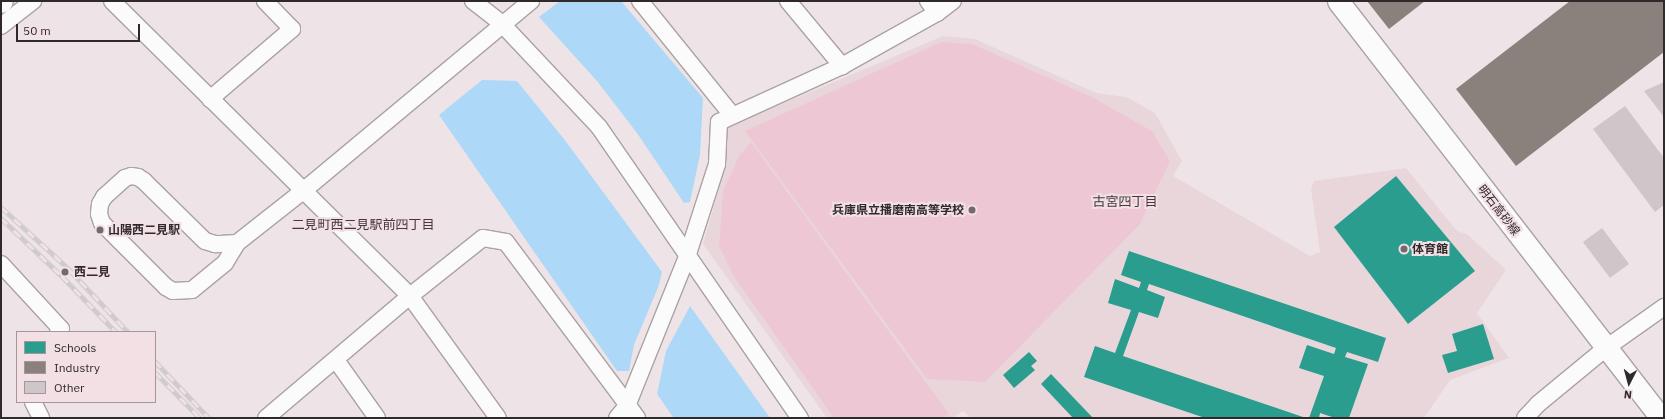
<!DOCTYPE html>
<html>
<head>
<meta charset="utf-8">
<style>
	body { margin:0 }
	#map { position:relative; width:1665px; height:419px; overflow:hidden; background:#eee4e7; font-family:"IBM Plex Sans","Noto Sans JP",sans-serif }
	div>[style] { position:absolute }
	.built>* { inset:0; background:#e9d6db }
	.green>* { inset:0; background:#edc8d4 }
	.water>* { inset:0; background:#add8f7 }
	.schools>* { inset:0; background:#2a9d8f }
	.industry>* { inset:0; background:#8a817c }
	.building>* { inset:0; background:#cec6c8 }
	.roads { filter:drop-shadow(1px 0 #aaa2a4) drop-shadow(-1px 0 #aaa2a4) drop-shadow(0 1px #aaa2a4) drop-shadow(0 -1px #aaa2a4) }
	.minor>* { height:16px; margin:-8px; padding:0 8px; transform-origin:8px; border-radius:8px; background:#fcfbfb }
	.major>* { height:21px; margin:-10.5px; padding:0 10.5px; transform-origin:10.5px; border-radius:10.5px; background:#fcfbfb }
	.rail>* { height:4.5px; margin-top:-2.25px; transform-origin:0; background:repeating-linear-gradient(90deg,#f2e0e5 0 9px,#cecacc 0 18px); box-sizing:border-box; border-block:1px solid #cecacc }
	.dots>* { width:11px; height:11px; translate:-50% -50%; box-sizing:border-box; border:2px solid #f2e0e5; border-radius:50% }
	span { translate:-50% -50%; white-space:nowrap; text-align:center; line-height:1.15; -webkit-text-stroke:4px #f2e0e5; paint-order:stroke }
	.poi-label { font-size:12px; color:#2f292b; font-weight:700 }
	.right { translate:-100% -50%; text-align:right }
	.left { translate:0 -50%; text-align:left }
	.street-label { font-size:12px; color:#2f292b }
	.neighbourhood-label { font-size:13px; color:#45383c }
	.frame { position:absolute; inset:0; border:2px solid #2f292b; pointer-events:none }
	.legend { position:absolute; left:16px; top:331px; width:140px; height:72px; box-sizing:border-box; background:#f2e0e5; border:1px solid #a4979b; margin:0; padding:5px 7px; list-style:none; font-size:12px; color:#2f292b }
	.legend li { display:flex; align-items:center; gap:8px; height:20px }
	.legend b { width:20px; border:1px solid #a4979b }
	.north { position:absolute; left:1609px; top:363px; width:40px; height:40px; -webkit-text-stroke:3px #f2e0e5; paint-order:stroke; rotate:186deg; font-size:11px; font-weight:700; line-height:16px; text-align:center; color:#2f292b }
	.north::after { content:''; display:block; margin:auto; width:14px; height:18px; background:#2f292b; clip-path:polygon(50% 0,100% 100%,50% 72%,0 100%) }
	.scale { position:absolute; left:16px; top:24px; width:124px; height:18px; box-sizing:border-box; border:2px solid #2f292b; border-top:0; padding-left:5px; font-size:12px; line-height:14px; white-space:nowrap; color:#2f292b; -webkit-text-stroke:3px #f2e0e5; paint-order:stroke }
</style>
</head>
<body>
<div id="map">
	<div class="built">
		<div style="clip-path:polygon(943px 36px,975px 39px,1096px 93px,1126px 97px,1155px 113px,1182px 161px,1173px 176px,1310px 256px,1320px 252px,1311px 189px,1314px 181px,1406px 168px,1457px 231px,1467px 234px,1506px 270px,1477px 313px,1509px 358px,1450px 380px,1424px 418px,971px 418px,963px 411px,952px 418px,827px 418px,703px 244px,724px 171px,727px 127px)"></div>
	</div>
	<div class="green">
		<div style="clip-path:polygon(941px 42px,972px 44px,1092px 97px,1152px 131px,1170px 161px,1140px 224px,985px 382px,927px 379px,745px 131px)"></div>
		<div style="clip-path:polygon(751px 142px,949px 414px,942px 418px,834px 418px,734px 277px,719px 246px,723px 191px,739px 156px)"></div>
	</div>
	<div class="water">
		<div style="clip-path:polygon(560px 1px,621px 1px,703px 98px,700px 155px,690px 202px,684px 203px,637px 133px,597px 81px,539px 17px)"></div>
		<div style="clip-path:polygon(482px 80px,517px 81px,564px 139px,662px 272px,659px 285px,634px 345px,629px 371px,617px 371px,439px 115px)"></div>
		<div style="clip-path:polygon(690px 306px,770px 418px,672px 418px,673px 417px,657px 394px,666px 351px)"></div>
	</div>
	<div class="schools">
		<div style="clip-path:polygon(1396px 176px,1475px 271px,1408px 324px,1334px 227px)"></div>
		<div style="clip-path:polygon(1129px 251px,1386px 338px,1378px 362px,1347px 352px,1345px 357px,1368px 364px,1349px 418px,1335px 418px,1320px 413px,1319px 418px,1309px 418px,1324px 376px,1299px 368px,1307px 345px,1334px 354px,1336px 348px,1149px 284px,1147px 290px,1165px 297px,1158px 318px,1139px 312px,1123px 356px,1306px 418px,1205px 418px,1084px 377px,1095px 346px,1115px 353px,1131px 310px,1108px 303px,1115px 279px,1139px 288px,1141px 282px,1121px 275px)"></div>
		<div style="clip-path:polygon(1483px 324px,1494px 359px,1448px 373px,1442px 355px,1457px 351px,1452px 334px)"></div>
		<div style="clip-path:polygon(1029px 352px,1037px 361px,1031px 366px,1035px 370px,1014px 388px,1003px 375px)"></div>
		<div style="clip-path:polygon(1051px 374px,1093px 418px,1073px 418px,1041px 384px)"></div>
	</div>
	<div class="industry">
		<div style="clip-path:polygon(1367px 1px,1425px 1px,1389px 29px)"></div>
		<div style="clip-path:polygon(1570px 1px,1664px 1px,1664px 52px,1516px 166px,1456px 89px)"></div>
	</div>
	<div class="building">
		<div style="clip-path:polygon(1664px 82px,1664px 117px,1644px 91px)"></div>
		<div style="clip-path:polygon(1625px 106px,1664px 158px,1664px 205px,1655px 212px,1593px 129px)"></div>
		<div style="clip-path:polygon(1602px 228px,1629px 264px,1610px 278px,1583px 242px)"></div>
	</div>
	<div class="roads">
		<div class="minor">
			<div style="left:112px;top:1px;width:419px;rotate:44.7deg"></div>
			<div style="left:410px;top:296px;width:150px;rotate:54.2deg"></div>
			<div style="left:473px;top:1px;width:37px;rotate:38deg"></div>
			<div style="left:502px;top:24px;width:141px;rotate:46.7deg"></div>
			<div style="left:599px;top:127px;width:354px;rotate:55.4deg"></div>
			<div style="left:640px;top:1px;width:146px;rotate:51.1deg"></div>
			<div style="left:788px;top:1px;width:85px;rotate:50.3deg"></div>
			<div style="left:928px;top:1px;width:15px;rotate:53deg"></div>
			<div style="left:1px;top:26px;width:41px;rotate:-38deg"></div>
			<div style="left:210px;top:99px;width:108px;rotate:-40.5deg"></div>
			<div style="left:292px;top:29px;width:39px;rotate:-134deg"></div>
			<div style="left:237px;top:243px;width:22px;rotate:177deg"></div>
			<div style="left:215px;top:244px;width:10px;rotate:-163deg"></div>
			<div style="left:205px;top:241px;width:86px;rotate:-135.5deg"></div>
			<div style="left:144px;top:181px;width:7px;rotate:-146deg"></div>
			<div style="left:138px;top:177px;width:7px;rotate:-172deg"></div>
			<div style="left:131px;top:176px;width:6px;rotate:162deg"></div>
			<div style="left:125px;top:178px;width:28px;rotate:138deg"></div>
			<div style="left:104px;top:197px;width:8px;rotate:120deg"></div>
			<div style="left:100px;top:204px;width:10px;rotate:96deg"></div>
			<div style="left:99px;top:214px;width:9px;rotate:72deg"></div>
			<div style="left:102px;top:223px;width:91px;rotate:45deg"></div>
			<div style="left:166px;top:287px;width:8px;rotate:30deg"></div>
			<div style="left:173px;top:291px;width:19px;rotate:-3deg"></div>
			<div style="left:192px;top:290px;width:43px;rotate:-39.3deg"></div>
			<div style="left:225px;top:263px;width:23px;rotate:-59deg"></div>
			<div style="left:237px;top:243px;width:84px;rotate:-38.2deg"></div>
			<div style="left:303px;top:191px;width:297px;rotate:-39.8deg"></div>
			<div style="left:1px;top:264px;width:88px;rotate:47.3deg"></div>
			<div style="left:61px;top:329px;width:4px;rotate:135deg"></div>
			<div style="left:336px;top:360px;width:71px;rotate:54.7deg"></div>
			<div style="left:33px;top:402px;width:18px;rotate:63deg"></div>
			<div style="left:266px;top:418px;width:189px;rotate:-40.3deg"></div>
			<div style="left:410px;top:296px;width:93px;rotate:-38.5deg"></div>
			<div style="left:483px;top:238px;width:23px;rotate:10deg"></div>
			<div style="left:506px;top:242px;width:219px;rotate:53.3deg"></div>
			<div style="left:617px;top:418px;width:16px;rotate:-50deg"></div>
			<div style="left:627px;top:406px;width:161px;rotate:-68.1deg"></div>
			<div style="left:687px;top:257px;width:98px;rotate:-72.1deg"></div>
			<div style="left:717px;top:164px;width:42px;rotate:-87.3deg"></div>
			<div style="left:719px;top:122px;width:135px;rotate:-24.5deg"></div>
			<div style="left:842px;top:66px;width:109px;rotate:-29.2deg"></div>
			<div style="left:937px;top:13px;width:20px;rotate:-37deg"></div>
			<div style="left:1525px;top:418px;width:19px;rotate:-47deg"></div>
			<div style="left:1538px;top:404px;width:88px;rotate:-39.5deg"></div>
			<div style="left:1606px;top:348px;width:71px;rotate:-35.3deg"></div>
		</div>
		<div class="major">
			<div style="left:1338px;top:1px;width:527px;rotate:52.24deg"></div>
			<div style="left:1px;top:2px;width:1px;rotate:-45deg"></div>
		</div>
	</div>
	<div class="rail">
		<div style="left:1px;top:207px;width:91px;rotate:42.3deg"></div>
		<div style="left:68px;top:268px;width:88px;rotate:46.8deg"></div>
		<div style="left:1px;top:218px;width:84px;rotate:43.6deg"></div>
		<div style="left:62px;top:276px;width:78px;rotate:46deg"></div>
		<div style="left:155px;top:361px;width:79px;rotate:46.5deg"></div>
		<div style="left:155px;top:372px;width:64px;rotate:45.6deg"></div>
	</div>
	<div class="dots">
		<div style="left:972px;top:210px;background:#726a6d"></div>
		<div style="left:100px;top:230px;background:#726a6d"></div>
		<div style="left:1404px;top:249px;background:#726a6d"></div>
		<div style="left:65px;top:272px;background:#726a6d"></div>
	</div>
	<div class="poi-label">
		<span class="right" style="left:964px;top:210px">兵庫県立播磨南高等学校</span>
		<span class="left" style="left:108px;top:230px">山陽西二見駅</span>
		<span class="left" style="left:1412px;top:249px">体育館</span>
		<span class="left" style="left:74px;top:272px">西二見</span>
	</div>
	<div class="street-label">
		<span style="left:1499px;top:210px;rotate:52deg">明石高砂線</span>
	</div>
	<div class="neighbourhood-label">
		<span style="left:1125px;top:202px">古宮四丁目</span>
		<span style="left:363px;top:225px">二見町西二見駅前四丁目</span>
	</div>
	<div class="frame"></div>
	<ul class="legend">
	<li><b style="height:11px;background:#2a9d8f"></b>Schools</li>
	<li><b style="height:11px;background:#8a817c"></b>Industry</li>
	<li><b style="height:11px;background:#cec6c8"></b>Other</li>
	</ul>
	<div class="north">N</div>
	<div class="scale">50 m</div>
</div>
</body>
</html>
